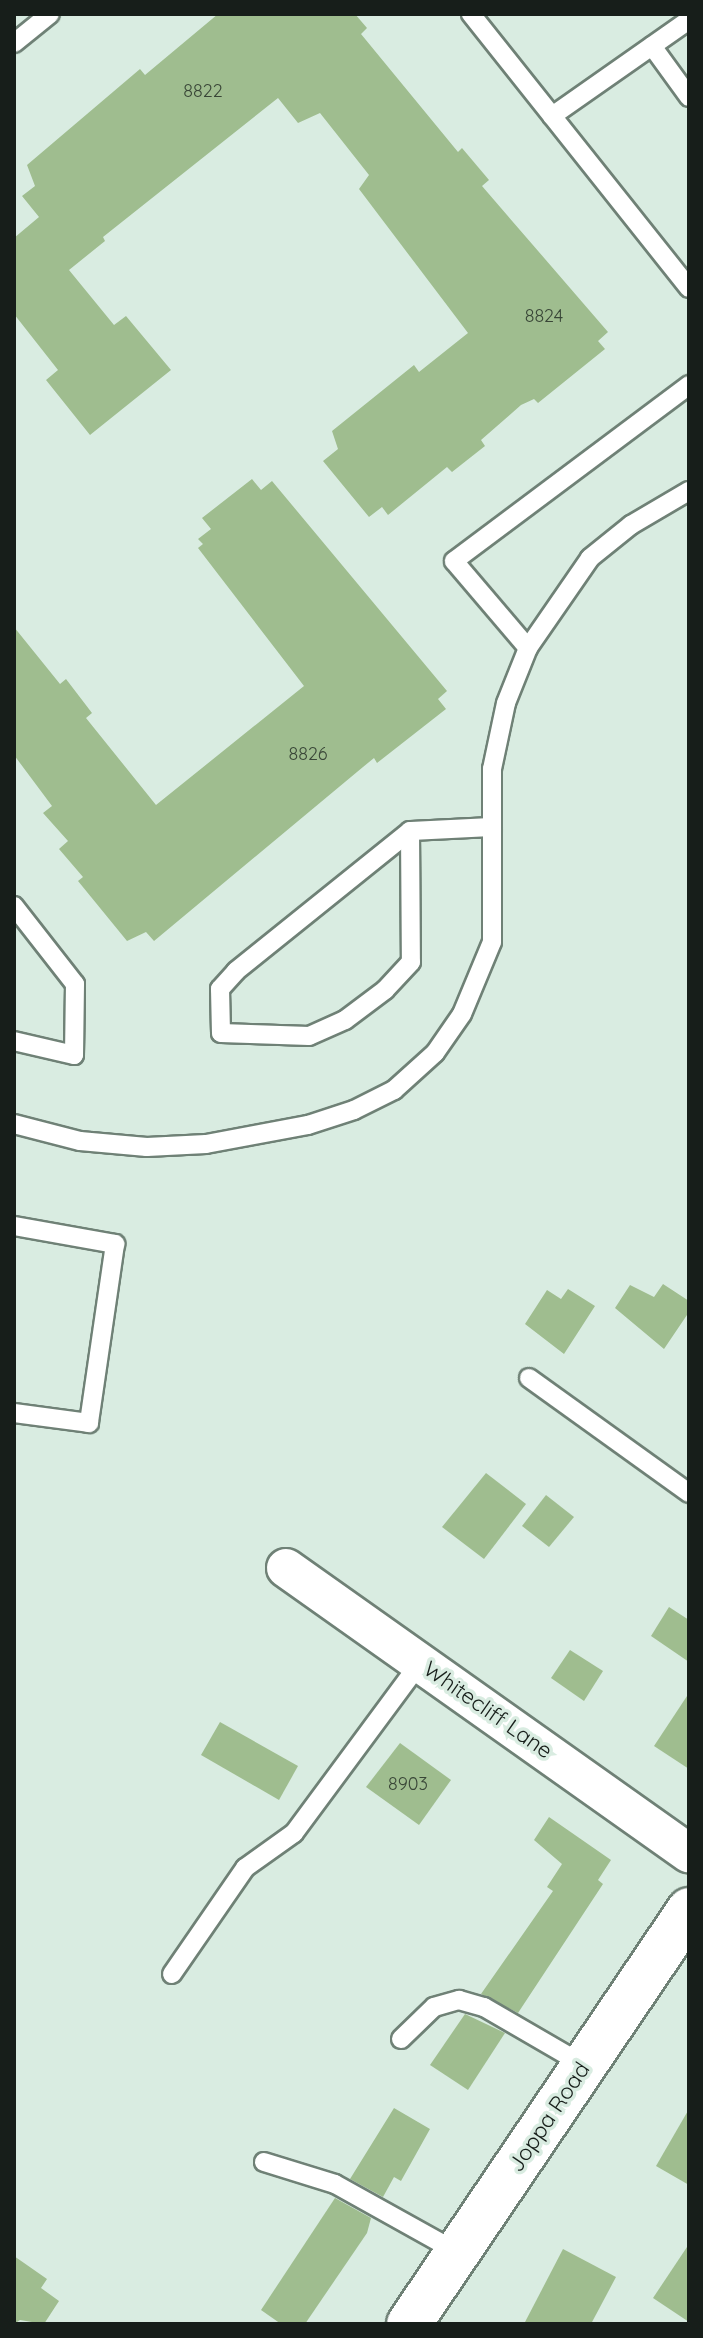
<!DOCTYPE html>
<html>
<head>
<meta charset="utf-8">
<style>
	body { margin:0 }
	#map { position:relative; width:703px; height:2338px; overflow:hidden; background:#d9ece1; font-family:Quicksand,sans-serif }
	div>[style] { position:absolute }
	.building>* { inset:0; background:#9fbd8f }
	.roads { filter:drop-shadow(2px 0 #6f8176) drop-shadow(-2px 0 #6f8176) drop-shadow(0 2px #6f8176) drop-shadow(0 -2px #6f8176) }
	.lane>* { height:18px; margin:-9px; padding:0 9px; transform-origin:9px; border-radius:9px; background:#fff }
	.street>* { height:38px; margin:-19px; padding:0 19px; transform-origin:19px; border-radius:19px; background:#fff }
	.primary>* { height:44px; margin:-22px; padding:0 22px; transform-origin:22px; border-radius:22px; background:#fff }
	span { translate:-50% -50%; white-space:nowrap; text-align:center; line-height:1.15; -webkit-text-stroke:7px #d9ece1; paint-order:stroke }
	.number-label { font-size:18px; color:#394637 }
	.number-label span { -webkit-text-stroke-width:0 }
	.street-label { font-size:22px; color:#171e1a }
	.frame { position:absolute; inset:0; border:16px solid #171e1a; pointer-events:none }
</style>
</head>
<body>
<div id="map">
	<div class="building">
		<div style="clip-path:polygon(218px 14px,355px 14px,367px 28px,361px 34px,458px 152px,462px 148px,489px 180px,482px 186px,608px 332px,598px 341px,605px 349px,538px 403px,534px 399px,521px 405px,481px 440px,485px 446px,452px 472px,447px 467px,388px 515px,382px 507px,369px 517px,323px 461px,338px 449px,332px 431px,414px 365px,419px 372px,468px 333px,359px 189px,369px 175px,320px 113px,298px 123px,278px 98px,103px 237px,105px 241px,69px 270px,114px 325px,126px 316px,171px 370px,90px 435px,46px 380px,58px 370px,14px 314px,14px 238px,39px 217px,22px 196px,35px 186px,27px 165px,140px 69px,145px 75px)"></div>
		<div style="clip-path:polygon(252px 479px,261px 490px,272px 481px,447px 691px,438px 699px,446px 709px,377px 763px,374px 758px,363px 767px,154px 941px,146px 932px,127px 941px,78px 881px,83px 877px,59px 849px,68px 841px,43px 813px,52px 806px,14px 755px,14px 627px,60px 684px,66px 679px,92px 713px,86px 718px,156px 805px,304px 686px,198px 548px,203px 544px,198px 539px,211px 529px,202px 518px)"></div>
		<div style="clip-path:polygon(663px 1284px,689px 1301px,689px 1312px,664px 1349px,615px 1308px,630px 1285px,654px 1297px)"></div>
		<div style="clip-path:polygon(568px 1289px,595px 1306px,564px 1354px,525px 1324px,547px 1290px,561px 1299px)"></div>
		<div style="clip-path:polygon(486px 1473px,526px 1504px,484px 1559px,442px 1527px)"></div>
		<div style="clip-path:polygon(546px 1495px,574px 1517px,549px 1547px,522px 1526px)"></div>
		<div style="clip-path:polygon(669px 1607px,689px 1620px,689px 1662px,651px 1636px)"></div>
		<div style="clip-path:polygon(570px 1650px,603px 1671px,584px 1701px,551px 1678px)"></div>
		<div style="clip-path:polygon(689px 1693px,689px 1769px,654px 1746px)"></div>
		<div style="clip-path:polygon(220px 1722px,298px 1766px,279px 1800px,201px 1755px)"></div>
		<div style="clip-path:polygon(400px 1743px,451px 1780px,419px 1825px,366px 1787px)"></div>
		<div style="clip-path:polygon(549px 1817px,611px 1860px,598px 1880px,603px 1884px,518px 2013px,481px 1994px,553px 1891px,547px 1887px,562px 1864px,534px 1840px)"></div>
		<div style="clip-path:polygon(465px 2014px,505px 2033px,468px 2090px,430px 2065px)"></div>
		<div style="clip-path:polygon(394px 2108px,430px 2129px,401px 2181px,394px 2177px,383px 2197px,350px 2179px)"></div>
		<div style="clip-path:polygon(689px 2109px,689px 2185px,656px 2166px)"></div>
		<div style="clip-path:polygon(335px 2198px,371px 2218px,367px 2233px,305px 2324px,281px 2324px,261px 2310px)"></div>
		<div style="clip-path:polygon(689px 2244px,689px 2322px,653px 2298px)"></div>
		<div style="clip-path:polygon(563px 2249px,616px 2277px,591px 2324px,524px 2324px)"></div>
		<div style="clip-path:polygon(14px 2256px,47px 2279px,41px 2288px,59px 2301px,44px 2324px,20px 2320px,14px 2324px)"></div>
	</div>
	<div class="roads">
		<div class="lane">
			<div style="left:471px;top:14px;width:350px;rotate:51.5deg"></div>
			<div style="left:14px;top:43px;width:46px;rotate:-38.9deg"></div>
			<div style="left:652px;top:46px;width:63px;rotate:54deg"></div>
			<div style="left:552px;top:116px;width:167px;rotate:-35deg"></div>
			<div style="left:528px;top:648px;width:114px;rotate:-130.4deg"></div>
			<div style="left:454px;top:561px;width:294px;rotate:-36.8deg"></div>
			<div style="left:410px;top:831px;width:131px;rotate:89.6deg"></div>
			<div style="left:411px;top:962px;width:38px;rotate:133deg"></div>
			<div style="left:385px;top:990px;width:50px;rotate:143.1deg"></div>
			<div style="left:345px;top:1020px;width:39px;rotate:156deg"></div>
			<div style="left:309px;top:1036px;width:88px;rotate:-178deg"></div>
			<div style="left:221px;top:1033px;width:44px;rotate:-91.3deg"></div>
			<div style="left:220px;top:989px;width:24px;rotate:-48deg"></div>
			<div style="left:236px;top:971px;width:223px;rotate:-38.8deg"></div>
			<div style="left:410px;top:831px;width:82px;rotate:-2.8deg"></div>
			<div style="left:14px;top:906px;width:99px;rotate:52deg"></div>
			<div style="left:75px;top:984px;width:71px;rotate:90.8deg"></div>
			<div style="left:74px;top:1055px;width:62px;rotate:-166.9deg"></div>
			<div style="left:14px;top:1124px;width:68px;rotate:14.4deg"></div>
			<div style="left:80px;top:1141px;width:67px;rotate:5.1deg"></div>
			<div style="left:147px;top:1147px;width:59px;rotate:-2.9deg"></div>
			<div style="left:206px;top:1144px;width:104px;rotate:-10.6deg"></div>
			<div style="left:308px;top:1125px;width:48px;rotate:-18.1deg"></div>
			<div style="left:354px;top:1110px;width:45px;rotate:-26.6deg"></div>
			<div style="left:394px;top:1090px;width:55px;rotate:-42.1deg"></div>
			<div style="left:435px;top:1053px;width:47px;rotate:-55.3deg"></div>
			<div style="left:462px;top:1014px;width:78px;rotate:-67.4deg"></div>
			<div style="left:492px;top:942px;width:173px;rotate:-90deg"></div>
			<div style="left:492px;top:769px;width:67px;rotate:-78deg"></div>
			<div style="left:506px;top:703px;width:59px;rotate:-68.2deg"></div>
			<div style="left:528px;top:648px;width:109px;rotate:-55.4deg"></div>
			<div style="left:590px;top:558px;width:53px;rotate:-38.8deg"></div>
			<div style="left:631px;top:525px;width:67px;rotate:-30.4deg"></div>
			<div style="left:14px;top:1226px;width:103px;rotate:10.1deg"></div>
			<div style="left:115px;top:1244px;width:181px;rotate:98.3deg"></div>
			<div style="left:89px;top:1423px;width:76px;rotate:-172.4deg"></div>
			<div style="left:529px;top:1378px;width:197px;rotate:35.7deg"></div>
			<div style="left:172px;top:1974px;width:129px;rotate:-55.4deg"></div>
			<div style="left:245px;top:1868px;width:60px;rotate:-35.5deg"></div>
			<div style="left:294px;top:1833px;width:212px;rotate:-53.5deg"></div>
			<div style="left:401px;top:2039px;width:46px;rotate:-44.1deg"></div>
			<div style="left:434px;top:2007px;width:26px;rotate:-16deg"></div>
			<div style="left:459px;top:2000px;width:26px;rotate:16deg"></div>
			<div style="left:484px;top:2007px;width:116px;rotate:30.1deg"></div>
			<div style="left:264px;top:2162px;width:74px;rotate:17.2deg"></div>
			<div style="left:335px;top:2184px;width:140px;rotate:29.1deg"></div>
		</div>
		<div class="street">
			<div style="left:286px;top:1568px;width:494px;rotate:35.3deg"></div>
		</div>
		<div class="primary">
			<div style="left:409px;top:2324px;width:500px;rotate:-55.9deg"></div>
		</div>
	</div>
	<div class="number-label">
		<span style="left:203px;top:91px">8822</span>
		<span style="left:544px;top:316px">8824</span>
		<span style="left:308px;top:754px">8826</span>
		<span style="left:408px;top:1784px">8903</span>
	</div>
	<div class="street-label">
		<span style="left:488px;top:1710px;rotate:35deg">Whitecliff Lane</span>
		<span style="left:549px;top:2117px;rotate:-56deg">Joppa Road</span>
	</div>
	<div class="frame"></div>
</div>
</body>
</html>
